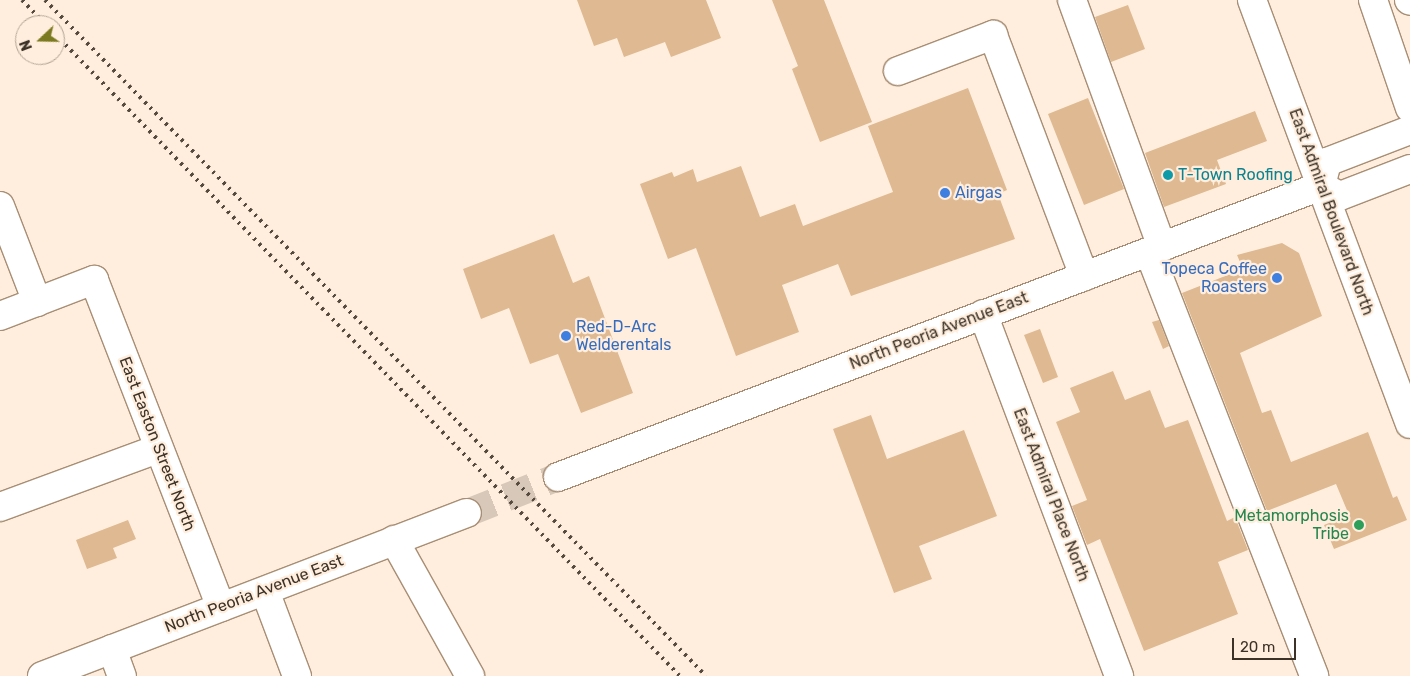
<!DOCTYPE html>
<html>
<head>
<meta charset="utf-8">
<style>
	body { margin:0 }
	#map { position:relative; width:1410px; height:676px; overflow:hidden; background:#fed; font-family:Rubik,sans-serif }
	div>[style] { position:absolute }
	.building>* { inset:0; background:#dfb991 }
	.major-tunnel>* { height:28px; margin-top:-14px; transform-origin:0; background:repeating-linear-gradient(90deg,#d8c8b9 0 28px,transparent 0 42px) }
	.roads { filter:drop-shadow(1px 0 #a88e74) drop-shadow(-1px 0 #a88e74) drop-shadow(0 1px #a88e74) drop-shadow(0 -1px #a88e74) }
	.minor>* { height:28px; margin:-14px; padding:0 14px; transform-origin:14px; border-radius:14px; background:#fff }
	.major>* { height:28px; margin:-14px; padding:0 14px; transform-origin:14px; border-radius:14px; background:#fff }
	.highway>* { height:28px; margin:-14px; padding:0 14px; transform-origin:14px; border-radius:14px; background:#fff }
	.rail>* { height:4px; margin-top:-2px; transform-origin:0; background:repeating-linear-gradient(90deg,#554a3e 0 2.5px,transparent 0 7.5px) }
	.dots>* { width:14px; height:14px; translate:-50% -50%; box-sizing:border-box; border:2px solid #fed; border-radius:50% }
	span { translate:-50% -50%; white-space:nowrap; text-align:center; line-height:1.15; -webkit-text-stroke:4.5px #fed; paint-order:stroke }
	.culture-label { font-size:16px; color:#0d838f }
	.left { translate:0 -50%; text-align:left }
	.shop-label { font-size:16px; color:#366cbe }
	.right { translate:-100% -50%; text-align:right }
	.street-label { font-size:16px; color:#3c3227 }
	.leisure-label { font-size:16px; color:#27864d }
	.north { position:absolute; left:15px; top:15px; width:50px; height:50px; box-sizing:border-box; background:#fed; border:1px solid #b1a394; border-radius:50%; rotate:249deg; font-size:14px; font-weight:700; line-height:20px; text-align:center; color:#3c3227 }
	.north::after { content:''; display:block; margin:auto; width:18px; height:22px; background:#7c7a21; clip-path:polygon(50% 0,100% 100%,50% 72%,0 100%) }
	.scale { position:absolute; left:1232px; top:638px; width:64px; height:22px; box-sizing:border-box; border:2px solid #3c3227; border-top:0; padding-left:6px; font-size:15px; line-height:18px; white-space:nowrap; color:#3c3227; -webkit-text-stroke:4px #fed; paint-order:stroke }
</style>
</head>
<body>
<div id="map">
	<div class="building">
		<div style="clip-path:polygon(577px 0,706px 0,721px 38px,671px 57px,665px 42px,624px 57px,617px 38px,594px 46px)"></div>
		<div style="clip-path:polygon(772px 0,824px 0,872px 122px,820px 142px,792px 69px,798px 66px)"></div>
		<div style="clip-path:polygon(1128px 5px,1145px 49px,1111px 62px,1095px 17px)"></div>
		<div style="clip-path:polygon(968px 88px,1007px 190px,998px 194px,1015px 239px,851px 296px,838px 264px,782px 285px,799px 332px,736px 356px,696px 248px,668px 259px,640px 184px,672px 172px,674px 177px,693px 169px,697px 182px,741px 166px,760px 217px,795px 204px,803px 226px,893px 192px,868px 126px)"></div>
		<div style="clip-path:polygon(1088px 98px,1124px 189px,1084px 205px,1048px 114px)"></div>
		<div style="clip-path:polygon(1255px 111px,1267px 141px,1217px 160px,1226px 184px,1164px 207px,1145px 153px)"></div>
		<div style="clip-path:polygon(554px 234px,573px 283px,589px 276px,633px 393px,581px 413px,558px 354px,530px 364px,509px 308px,481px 319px,463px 269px)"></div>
		<div style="clip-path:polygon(1282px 243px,1299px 253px,1322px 316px,1240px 353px,1262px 413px,1271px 410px,1291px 462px,1368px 432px,1393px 498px,1397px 496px,1407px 520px,1334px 549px,1324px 525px,1349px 515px,1336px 484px,1267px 511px,1182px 293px,1243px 269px,1237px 255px)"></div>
		<div style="clip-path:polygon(1159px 320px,1169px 346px,1163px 349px,1152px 322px)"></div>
		<div style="clip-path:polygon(1040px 329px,1058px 377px,1043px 383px,1024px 335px)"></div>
		<div style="clip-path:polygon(1113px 371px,1125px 400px,1150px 390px,1165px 428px,1188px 420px,1227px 521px,1235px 517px,1248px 550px,1218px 562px,1238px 614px,1144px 651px,1100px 539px,1087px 545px,1072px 506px,1087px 500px,1056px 422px,1080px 412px,1070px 388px)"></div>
		<div style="clip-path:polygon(871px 415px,887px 459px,964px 430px,997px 516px,919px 546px,932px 579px,894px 593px,833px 429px)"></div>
		<div style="clip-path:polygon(128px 520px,136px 539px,113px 548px,117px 558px,87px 569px,76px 540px)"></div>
	</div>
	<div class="major-tunnel">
		<div style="left:467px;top:513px;width:98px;rotate:-21.6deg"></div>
	</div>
	<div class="roads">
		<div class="minor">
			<div style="left:1072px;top:0;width:263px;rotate:70deg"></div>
			<div style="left:898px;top:71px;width:102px;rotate:-20.8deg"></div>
			<div style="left:993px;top:35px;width:258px;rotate:69.3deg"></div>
			<div style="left:1321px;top:186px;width:254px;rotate:69.5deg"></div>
			<div style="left:0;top:206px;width:103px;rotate:68.9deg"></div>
			<div style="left:1149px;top:252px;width:455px;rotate:68.7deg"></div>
			<div style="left:983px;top:314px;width:387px;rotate:69.4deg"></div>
			<div style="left:0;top:316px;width:101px;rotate:-21deg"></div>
			<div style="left:94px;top:280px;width:351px;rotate:68.8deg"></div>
			<div style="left:0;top:507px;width:168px;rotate:-20.2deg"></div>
			<div style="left:394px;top:540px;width:156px;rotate:60.8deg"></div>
			<div style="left:265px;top:591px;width:91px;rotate:69.4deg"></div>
			<div style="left:112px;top:649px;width:29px;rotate:70deg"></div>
		</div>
		<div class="major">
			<div style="left:1252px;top:0;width:198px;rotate:69.6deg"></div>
			<div style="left:1321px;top:186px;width:25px;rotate:-76deg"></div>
			<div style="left:1327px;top:162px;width:89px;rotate:-21.1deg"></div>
			<div style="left:1321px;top:186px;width:21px;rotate:28deg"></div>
			<div style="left:1340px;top:196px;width:75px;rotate:-21.1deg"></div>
			<div style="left:558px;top:477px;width:817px;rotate:-20.88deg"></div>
			<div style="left:42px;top:676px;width:455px;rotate:-21deg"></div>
		</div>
		<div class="highway">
			<div style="left:1373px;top:0;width:114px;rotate:71.1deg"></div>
			<div style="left:1409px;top:0;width:1px;rotate:45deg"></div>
		</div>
	</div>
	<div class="rail">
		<div style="left:22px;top:0;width:35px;rotate:46deg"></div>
		<div style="left:45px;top:0;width:945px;rotate:45.64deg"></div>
		<div style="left:55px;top:34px;width:896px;rotate:45.77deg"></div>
	</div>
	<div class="dots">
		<div style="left:1168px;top:175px;background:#0f9aa8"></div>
		<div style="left:945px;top:193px;background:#3f7fe0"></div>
		<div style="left:1277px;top:278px;background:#3f7fe0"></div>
		<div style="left:566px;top:336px;background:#3f7fe0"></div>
		<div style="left:1359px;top:525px;background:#2e9e5b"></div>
	</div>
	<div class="culture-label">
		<span class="left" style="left:1178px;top:175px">T-Town Roofing</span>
	</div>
	<div class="shop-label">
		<span class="left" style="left:955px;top:193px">Airgas</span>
		<span class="right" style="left:1267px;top:278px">Topeca Coffee<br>Roasters</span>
		<span class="left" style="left:576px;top:336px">Red-D-Arc<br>Welderentals</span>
	</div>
	<div class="street-label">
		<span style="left:1331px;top:212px;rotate:70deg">East Admiral Boulevard North</span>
		<span style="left:939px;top:331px;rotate:-21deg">North Peoria Avenue East</span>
		<span style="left:157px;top:444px;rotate:69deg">East Easton Street North</span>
		<span style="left:1051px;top:495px;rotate:69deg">East Admiral Place North</span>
		<span style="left:254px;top:594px;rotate:-21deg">North Peoria Avenue East</span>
	</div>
	<div class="leisure-label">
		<span class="right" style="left:1349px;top:525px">Metamorphosis<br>Tribe</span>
	</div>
	<div class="north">N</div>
	<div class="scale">20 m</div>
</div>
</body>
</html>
